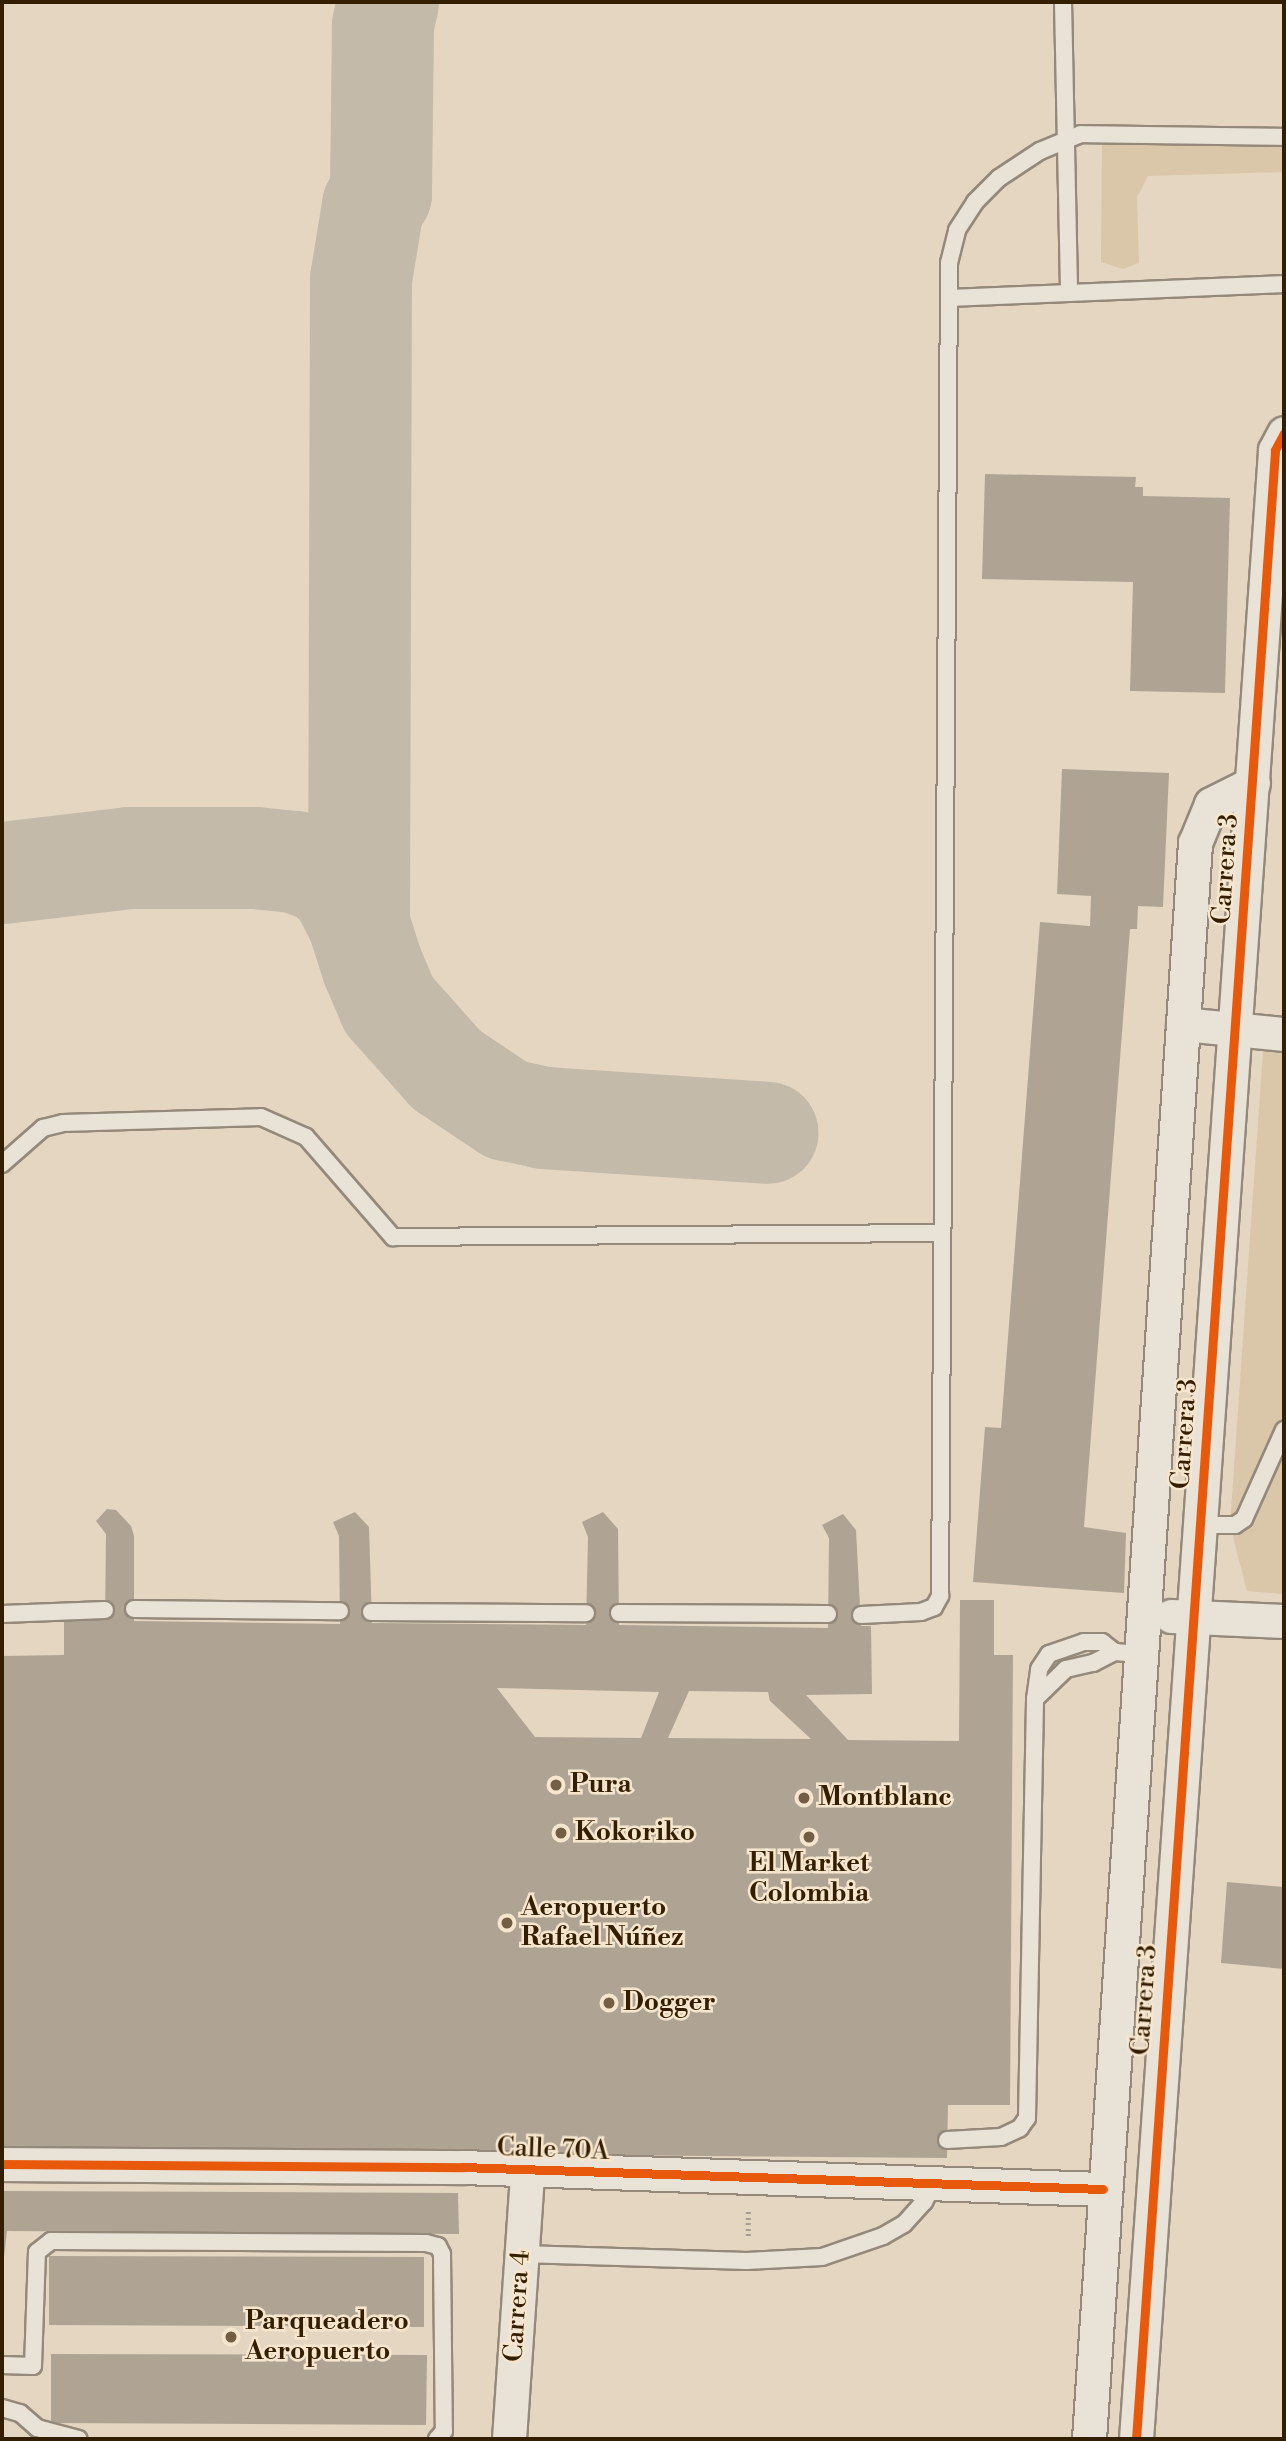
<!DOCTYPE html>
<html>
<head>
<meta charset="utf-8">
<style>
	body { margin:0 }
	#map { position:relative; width:1286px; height:2441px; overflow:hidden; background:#e4d6c1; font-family:"Libre Bodoni",serif }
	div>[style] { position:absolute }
	.green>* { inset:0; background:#dac6a9 }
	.taxiway>* { height:102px; margin:-51px; padding:0 51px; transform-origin:51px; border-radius:51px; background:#c4baaa }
	.building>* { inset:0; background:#afa494 }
	.path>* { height:4.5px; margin-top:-2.25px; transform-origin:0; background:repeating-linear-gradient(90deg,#a59e93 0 2px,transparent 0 5.5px) }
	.roads { filter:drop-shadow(2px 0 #94897a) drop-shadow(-2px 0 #94897a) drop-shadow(0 2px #94897a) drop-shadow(0 -2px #94897a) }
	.lane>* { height:16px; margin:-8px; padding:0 8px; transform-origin:8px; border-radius:8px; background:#e9e2d7 }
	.street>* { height:33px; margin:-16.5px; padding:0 16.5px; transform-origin:16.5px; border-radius:16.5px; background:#e9e2d7 }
	.cycleway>* { height:9px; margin:-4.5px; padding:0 4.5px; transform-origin:4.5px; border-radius:4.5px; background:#e8590c }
	.dots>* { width:19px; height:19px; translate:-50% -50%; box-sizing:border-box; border:4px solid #f7e6ce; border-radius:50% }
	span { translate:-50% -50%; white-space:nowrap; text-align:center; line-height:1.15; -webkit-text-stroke:5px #f7e6ce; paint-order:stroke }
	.street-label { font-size:26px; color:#341e00 }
	.poi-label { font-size:26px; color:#341e00; font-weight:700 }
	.left { translate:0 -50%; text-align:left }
	.frame { position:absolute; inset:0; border:4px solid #341e00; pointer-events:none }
</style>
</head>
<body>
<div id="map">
	<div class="green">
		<div style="clip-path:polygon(1102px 141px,1284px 144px,1284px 172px,1148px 176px,1137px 197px,1139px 263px,1123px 269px,1101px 262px)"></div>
		<div style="clip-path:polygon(1263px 1051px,1284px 1052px,1284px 1594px,1247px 1591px,1230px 1525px)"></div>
	</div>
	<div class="taxiway">
		<div style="left:388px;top:2px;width:25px;rotate:102deg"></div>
		<div style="left:383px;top:26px;width:168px;rotate:90.7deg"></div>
		<div style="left:381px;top:194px;width:14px;rotate:124deg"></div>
		<div style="left:373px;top:206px;width:74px;rotate:99.3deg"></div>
		<div style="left:361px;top:279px;width:645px;rotate:90.18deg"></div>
		<div style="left:359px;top:924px;width:43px;rotate:72.4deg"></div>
		<div style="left:372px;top:965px;width:43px;rotate:67deg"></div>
		<div style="left:389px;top:1005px;width:87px;rotate:48.3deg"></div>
		<div style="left:447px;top:1070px;width:72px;rotate:33.7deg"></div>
		<div style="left:507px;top:1110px;width:38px;rotate:12deg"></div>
		<div style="left:544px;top:1118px;width:224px;rotate:3.8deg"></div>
		<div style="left:2px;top:873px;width:128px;rotate:-6.7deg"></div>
		<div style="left:129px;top:858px;width:126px"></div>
		<div style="left:255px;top:858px;width:40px;rotate:5.7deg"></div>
		<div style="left:295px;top:862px;width:30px;rotate:20deg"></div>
		<div style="left:323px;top:872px;width:26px;rotate:43deg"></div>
		<div style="left:342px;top:890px;width:38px;rotate:63deg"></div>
	</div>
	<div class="building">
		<div style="clip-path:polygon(985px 474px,1136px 477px,1135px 487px,1143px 487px,1143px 496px,1230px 498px,1225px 693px,1130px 691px,1133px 582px,982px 579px)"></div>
		<div style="clip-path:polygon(1062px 769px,1169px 773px,1163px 907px,1138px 906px,1137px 929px,1130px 929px,1084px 1527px,1126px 1533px,1124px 1593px,973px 1582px,985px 1427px,1001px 1428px,1040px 922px,1090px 926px,1091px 896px,1057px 894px)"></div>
		<div style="clip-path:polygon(evenodd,107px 1509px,116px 1510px,131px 1526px,134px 1536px,134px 1621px,340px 1624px,339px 1536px,333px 1522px,355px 1512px,369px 1527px,372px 1623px,586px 1625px,588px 1537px,582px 1522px,603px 1512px,618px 1529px,619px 1625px,828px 1628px,829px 1538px,822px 1525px,843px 1514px,856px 1530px,861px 1626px,871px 1626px,872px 1694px,806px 1695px,848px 1740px,959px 1741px,960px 1600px,994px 1600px,994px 1655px,1013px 1655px,1010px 2105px,948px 2105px,947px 2158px,2px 2150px,2px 1656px,64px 1655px,64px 1620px,105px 1620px,106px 1534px,96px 1521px,107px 1509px,497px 1688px,659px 1692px,641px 1738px,535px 1737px,497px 1688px,107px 1509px,689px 1691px,768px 1692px,770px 1701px,811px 1739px,668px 1738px,689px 1691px)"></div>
		<div style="clip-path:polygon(1227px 1882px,1284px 1887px,1284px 1969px,1221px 1963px)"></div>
		<div style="clip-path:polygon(2px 2191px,458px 2193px,459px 2234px,7px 2231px,2px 2275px)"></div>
		<div style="clip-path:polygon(49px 2256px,424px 2257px,424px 2327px,49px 2325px)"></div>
		<div style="clip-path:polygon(51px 2354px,427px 2355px,426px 2425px,51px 2423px)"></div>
	</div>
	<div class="path">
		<div style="left:748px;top:2236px;width:26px;rotate:-90deg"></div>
	</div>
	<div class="roads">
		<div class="lane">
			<div style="left:1063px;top:2px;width:291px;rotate:88.8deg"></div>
			<div style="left:951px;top:298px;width:333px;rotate:-2.4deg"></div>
			<div style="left:2px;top:1164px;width:55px;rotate:-41.3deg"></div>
			<div style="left:43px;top:1128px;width:21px;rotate:-14deg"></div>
			<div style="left:63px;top:1123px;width:198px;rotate:-1.7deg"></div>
			<div style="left:261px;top:1117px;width:49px;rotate:24deg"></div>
			<div style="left:306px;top:1137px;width:133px;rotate:49deg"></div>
			<div style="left:393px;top:1237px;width:547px;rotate:-0.42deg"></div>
			<div style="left:1198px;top:1525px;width:37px"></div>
			<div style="left:1235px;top:1525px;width:11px;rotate:-34deg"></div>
			<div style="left:1244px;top:1519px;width:98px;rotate:-65.8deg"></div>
			<div style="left:134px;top:1609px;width:206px;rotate:0.6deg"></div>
			<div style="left:371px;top:1612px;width:215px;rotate:0.3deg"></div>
			<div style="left:619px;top:1613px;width:209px;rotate:0.3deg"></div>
			<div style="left:2px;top:1614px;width:103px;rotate:-2.2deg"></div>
			<div style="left:861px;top:1615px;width:60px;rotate:-2.9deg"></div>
			<div style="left:921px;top:1612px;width:14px;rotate:-21deg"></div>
			<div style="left:934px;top:1607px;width:13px;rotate:-61deg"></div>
			<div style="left:940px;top:1596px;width:1333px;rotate:-89.61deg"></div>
			<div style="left:949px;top:263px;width:34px;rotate:-76deg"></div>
			<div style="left:957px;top:230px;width:33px;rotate:-57deg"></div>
			<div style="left:975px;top:202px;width:34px;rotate:-45deg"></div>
			<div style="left:999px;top:178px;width:49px;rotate:-33.4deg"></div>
			<div style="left:1040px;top:151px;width:44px;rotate:-22.5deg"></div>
			<div style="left:1081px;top:134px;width:203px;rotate:0.8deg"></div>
			<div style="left:1035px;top:1699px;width:30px;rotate:-82deg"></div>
			<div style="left:1039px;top:1669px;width:18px;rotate:-56deg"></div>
			<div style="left:1049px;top:1654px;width:37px;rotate:-19deg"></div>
			<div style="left:1084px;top:1642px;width:18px"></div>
			<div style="left:1102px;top:1642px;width:16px;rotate:38deg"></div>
			<div style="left:947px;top:2140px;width:54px;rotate:-3.2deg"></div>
			<div style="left:1001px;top:2137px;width:21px;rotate:-25deg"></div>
			<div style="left:1020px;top:2128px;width:12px;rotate:-55deg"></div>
			<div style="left:1027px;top:2118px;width:419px;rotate:-88.9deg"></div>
			<div style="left:1035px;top:1699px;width:43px;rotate:-44.1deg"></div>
			<div style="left:1066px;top:1669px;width:28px;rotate:-13deg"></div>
			<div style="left:1093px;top:1663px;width:25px;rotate:-27deg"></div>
			<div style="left:1115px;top:1652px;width:24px;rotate:5deg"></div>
			<div style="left:522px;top:2254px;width:225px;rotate:1.8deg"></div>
			<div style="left:747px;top:2261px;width:75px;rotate:-3.1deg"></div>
			<div style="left:822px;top:2257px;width:65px;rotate:-19deg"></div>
			<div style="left:883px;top:2236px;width:24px;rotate:-30deg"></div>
			<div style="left:904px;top:2224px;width:30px;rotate:-48deg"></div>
			<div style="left:924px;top:2202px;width:22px;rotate:-63deg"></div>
			<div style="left:2px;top:2365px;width:31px;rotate:2deg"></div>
			<div style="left:33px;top:2366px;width:114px;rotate:-88deg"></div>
			<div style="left:37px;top:2252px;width:18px;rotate:-38deg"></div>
			<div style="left:51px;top:2241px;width:375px;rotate:0.3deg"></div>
			<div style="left:426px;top:2243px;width:12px;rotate:14deg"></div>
			<div style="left:438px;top:2246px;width:9px;rotate:63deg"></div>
			<div style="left:442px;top:2254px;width:177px;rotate:89.4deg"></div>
			<div style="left:444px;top:2431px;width:11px;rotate:131deg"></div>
			<div style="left:2px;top:2408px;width:19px;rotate:16deg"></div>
			<div style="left:20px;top:2413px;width:23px;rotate:41deg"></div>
			<div style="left:37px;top:2428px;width:43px;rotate:14.7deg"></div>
		</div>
		<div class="street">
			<div style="left:1183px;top:1024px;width:101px;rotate:5.7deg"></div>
			<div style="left:1171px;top:1616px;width:113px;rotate:2.5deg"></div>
			<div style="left:2px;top:2164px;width:460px;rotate:0.4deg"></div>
			<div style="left:462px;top:2167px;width:641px;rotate:1.97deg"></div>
			<div style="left:509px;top:2439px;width:268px;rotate:-86.1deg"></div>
			<div style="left:1089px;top:2439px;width:1600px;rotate:-86.2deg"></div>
			<div style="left:1195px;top:843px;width:42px;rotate:-67.7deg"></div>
			<div style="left:1211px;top:804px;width:47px;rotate:-26.6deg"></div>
			<div style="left:1136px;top:2439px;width:1994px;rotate:-86deg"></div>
			<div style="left:1275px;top:450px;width:19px;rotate:-62deg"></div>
		</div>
	</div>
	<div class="cycleway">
		<div style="left:2px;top:2164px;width:460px;rotate:0.4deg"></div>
		<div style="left:462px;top:2167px;width:641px;rotate:1.97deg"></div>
		<div style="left:1136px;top:2439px;width:1994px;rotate:-86deg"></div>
		<div style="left:1275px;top:450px;width:19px;rotate:-62deg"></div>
	</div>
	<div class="dots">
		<div style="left:556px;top:1785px;background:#725e44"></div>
		<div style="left:804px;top:1798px;background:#725e44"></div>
		<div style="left:561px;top:1833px;background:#725e44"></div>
		<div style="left:809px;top:1837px;background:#725e44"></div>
		<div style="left:507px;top:1923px;background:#725e44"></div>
		<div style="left:609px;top:2003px;background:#725e44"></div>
		<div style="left:231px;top:2337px;background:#725e44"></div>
	</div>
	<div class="street-label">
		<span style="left:1226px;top:869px;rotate:-86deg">Carrera 3</span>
		<span style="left:1185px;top:1434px;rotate:-86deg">Carrera 3</span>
		<span style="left:1145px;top:2000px;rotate:-86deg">Carrera 3</span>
		<span style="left:553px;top:2150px;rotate:2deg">Calle 70A</span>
		<span style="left:518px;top:2306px;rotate:-86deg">Carrera 4</span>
	</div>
	<div class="poi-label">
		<span class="left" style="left:570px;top:1785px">Pura</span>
		<span class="left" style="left:818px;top:1798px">Montblanc</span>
		<span class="left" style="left:575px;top:1833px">Kokoriko</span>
		<span style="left:809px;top:1879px">El Market<br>Colombia</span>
		<span class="left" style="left:521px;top:1923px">Aeropuerto<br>Rafael Núñez</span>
		<span class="left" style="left:623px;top:2003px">Dogger</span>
		<span class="left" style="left:245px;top:2337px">Parqueadero<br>Aeropuerto</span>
	</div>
	<div class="frame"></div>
</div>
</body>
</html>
